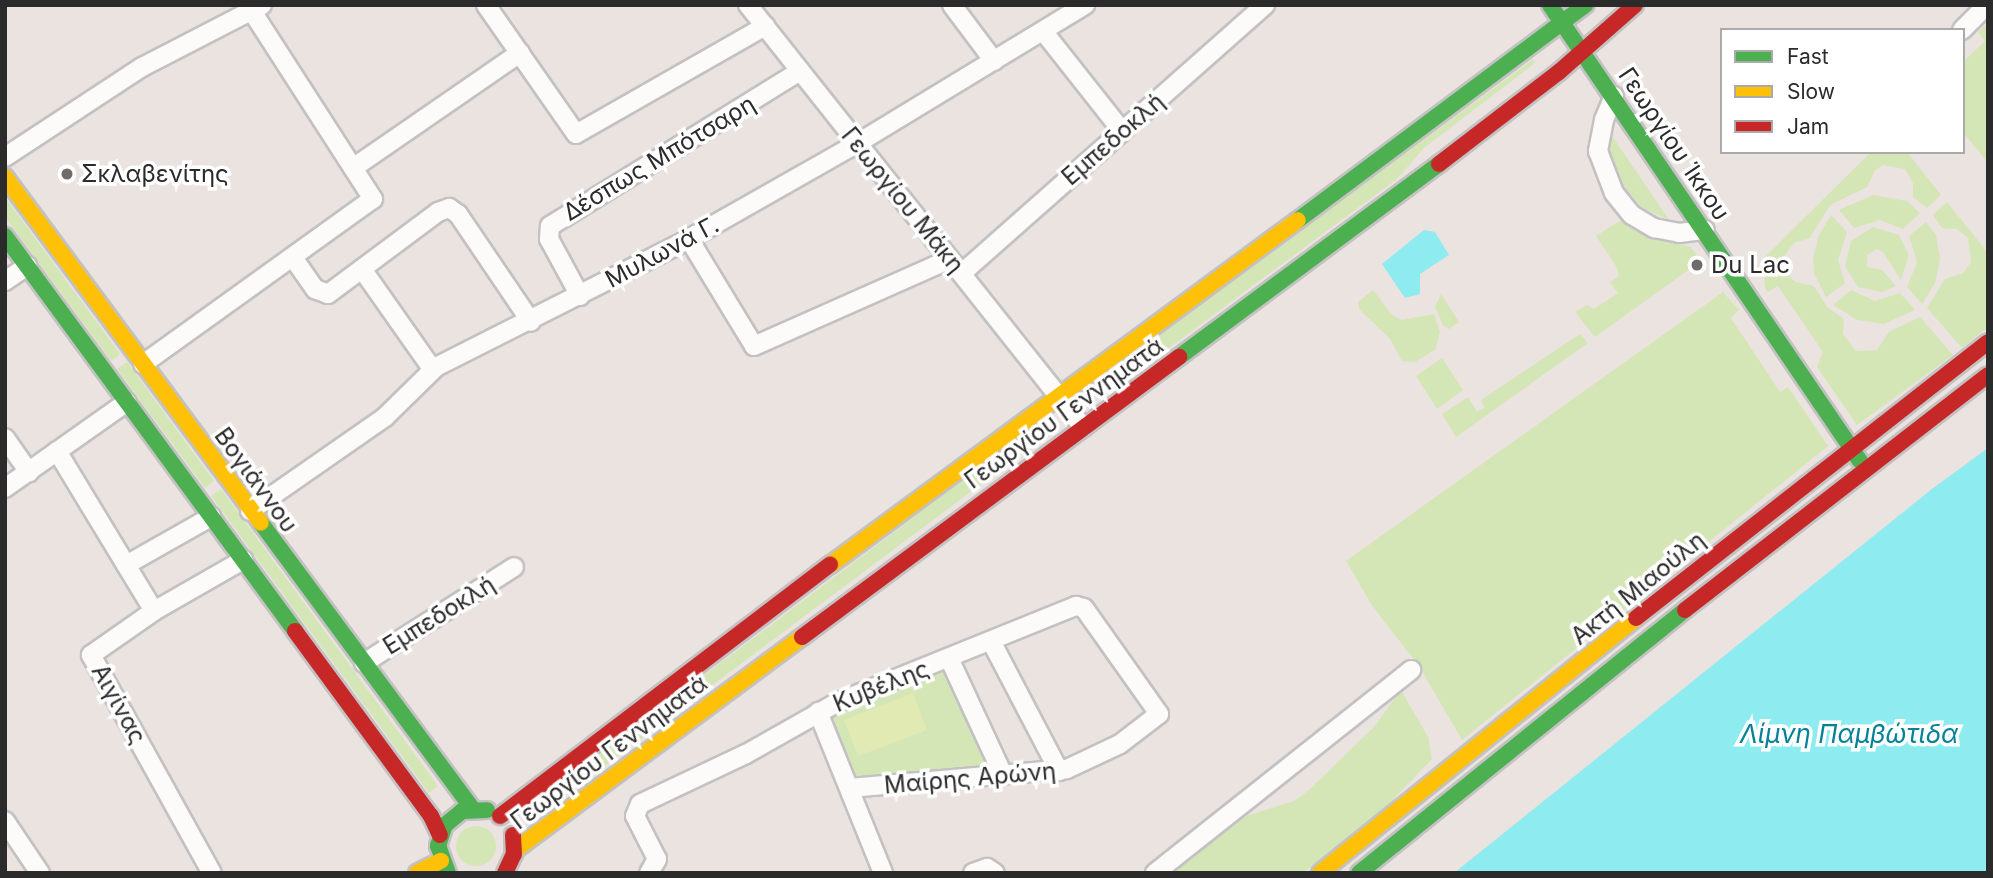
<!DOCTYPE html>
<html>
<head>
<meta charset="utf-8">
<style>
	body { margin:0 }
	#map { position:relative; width:1993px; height:878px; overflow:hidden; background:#eae3e0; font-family:Inter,sans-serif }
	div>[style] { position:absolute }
	.green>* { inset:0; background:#d4e6b6 }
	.round { border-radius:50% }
	.pitch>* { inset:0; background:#e2eab3 }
	.water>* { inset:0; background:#8eebf0 }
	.roads { filter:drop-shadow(2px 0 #c3c1c2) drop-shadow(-2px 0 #c3c1c2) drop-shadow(0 2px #c3c1c2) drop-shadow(0 -2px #c3c1c2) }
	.street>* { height:18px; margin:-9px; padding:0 9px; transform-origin:9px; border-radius:9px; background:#fcfbfa }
	.fast>* { height:16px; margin:-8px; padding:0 8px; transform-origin:8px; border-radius:8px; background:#4caf50 }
	.slow>* { height:16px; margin:-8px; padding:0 8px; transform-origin:8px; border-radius:8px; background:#ffc107 }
	.jam>* { height:16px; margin:-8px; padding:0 8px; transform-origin:8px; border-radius:8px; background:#c62828 }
	.dots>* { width:19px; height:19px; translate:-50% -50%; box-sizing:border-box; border:4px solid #fff; border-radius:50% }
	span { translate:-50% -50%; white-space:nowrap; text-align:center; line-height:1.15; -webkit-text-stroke:7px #fff; paint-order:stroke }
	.street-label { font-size:24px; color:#2b2b2b }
	.poi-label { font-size:24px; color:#2b2b2b }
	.left { translate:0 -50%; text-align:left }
	.water-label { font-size:26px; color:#058297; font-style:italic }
	.frame { position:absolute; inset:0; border:7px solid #2b2b2b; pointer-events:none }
	.legend { position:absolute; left:1720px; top:28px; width:245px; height:126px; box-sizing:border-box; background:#fff; border:2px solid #aaa; margin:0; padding:9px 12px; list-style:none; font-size:21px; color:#2b2b2b }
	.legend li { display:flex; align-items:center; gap:14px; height:35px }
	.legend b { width:35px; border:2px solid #aaa }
</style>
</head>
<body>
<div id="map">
	<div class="green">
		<div style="clip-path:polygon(1988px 23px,1988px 163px,1963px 132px,1963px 62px,1985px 41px,1978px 32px)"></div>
		<div style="clip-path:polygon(1533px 59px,1535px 63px,1424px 148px,1397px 179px,1177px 342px,1105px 393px,1092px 394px,1087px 389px)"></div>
		<div style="clip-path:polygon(1610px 133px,1669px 220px,1643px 208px,1623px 186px,1610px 160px)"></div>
		<div style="clip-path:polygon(1871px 152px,1907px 152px,1941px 195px,1927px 208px,1913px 197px,1913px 183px,1905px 169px,1883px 165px,1875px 170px,1867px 187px,1830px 205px,1810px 238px,1794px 243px,1782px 259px,1769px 261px,1765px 257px)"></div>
		<div style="clip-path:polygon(1873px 195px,1907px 201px,1920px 213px,1903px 229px,1880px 220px,1854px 228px,1839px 210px)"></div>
		<div style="clip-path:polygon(5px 197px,120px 354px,111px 361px,5px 217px)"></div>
		<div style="clip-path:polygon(1947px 202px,1988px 253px,1988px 327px,1962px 348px,1927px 308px,1945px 279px,1963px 273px,1971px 262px,1968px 238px,1957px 229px,1942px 228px,1933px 215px)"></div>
		<div style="clip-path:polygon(1831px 215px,1847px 232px,1838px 260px,1845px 283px,1826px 297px,1814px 273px,1813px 258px,1819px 235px)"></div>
		<div style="clip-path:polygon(1624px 218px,1643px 233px,1691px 247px,1701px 261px,1595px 337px,1575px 312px,1587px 305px,1594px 309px,1618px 293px,1610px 282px,1619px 276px,1616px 266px,1596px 236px)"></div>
		<div style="clip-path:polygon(1926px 222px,1936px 235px,1940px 259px,1935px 283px,1922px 304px,1907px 287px,1917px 262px,1909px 236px)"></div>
		<div style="clip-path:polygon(1873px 227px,1899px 235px,1909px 255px,1901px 280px,1883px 252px,1877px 249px,1867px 255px,1867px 267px,1882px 270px,1896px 286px,1882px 292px,1858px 287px,1845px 266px,1851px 241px)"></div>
		<div style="clip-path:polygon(1784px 270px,1795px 282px,1814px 286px,1827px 307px,1844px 319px,1843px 334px,1856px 351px,1877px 350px,1889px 332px,1920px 317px,1953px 355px,1857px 425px,1817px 367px,1823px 352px,1778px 286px,1768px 292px,1765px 288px,1764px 277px)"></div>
		<div style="clip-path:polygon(1373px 290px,1392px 315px,1402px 320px,1434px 314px,1440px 331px,1436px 349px,1415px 362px,1402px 361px,1390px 339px,1359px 309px,1358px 302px)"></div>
		<div style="clip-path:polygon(1851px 290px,1875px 301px,1900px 293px,1915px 310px,1884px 324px,1857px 320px,1833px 305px)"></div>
		<div style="clip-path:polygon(1723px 292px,1739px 310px,1731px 318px,1780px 392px,1788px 387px,1828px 446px,1462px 740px,1419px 666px,1373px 607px,1346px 561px)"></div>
		<div style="clip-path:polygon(1441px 294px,1459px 322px,1449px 329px,1443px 325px,1435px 307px)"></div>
		<div style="clip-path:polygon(1580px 334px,1588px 343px,1456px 437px,1442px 414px,1468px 397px,1477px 412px,1484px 408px,1481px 400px)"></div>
		<div style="clip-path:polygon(1442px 358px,1463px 390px,1437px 409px,1416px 376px)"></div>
		<div style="clip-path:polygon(127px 362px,214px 481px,205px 488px,117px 369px)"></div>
		<div style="clip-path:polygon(1032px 428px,1041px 439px,534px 819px,527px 809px)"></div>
		<div style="clip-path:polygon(221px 489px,438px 786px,429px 793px,211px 496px)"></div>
		<div style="clip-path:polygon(946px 666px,984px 762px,977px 769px,857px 779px,829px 713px)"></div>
		<div style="clip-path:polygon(1401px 690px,1428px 737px,1432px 759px,1383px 810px,1303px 873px,1173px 873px,1246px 816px,1294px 801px,1309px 790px,1374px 727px)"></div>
		<div class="round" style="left:456px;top:826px;width:40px;height:40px"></div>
	</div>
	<div class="pitch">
		<div style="clip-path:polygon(913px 693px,927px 730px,858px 756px,844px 720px)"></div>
	</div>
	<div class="water">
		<div style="clip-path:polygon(1424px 230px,1435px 232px,1449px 255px,1420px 274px,1420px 294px,1405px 298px,1382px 264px)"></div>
		<div style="clip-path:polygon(1988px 448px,1988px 873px,1454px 873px,1932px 489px)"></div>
	</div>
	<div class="roads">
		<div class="street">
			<div style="left:486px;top:5px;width:157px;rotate:55.1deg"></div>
			<div style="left:576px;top:134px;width:218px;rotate:-29.7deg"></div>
			<div style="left:748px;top:5px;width:539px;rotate:51.56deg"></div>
			<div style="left:952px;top:5px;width:70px;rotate:53.1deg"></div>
			<div style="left:1962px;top:30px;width:35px;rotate:-45deg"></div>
			<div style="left:1043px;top:31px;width:127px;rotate:51.7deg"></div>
			<div style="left:1614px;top:96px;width:26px;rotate:113deg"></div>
			<div style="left:1604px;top:120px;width:32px;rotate:101deg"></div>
			<div style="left:1598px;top:151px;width:45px;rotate:69.1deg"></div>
			<div style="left:1614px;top:193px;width:28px;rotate:51deg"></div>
			<div style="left:1632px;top:215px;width:26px;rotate:31deg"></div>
			<div style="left:1654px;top:228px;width:25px;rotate:11deg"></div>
			<div style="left:1679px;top:233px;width:26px;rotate:-7deg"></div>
			<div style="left:5px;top:157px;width:164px;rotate:-33.3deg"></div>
			<div style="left:142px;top:67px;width:135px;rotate:-27.3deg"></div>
			<div style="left:353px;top:168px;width:203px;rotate:-34.6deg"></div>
			<div style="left:689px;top:239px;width:125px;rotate:58.7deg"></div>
			<div style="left:754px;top:346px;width:214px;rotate:-23.9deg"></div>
			<div style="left:294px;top:259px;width:37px;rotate:55deg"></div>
			<div style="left:315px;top:289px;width:14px;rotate:21deg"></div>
			<div style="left:328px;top:294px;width:137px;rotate:-36.7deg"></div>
			<div style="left:438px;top:212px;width:12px;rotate:-20deg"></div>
			<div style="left:449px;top:208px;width:11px;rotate:34deg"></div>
			<div style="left:458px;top:214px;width:130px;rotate:55.9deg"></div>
			<div style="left:362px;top:269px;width:123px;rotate:54.9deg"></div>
			<div style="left:962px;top:273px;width:405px;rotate:-41.5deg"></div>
			<div style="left:5px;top:281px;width:27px;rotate:-34deg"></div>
			<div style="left:580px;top:296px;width:65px;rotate:-118.5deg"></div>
			<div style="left:549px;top:239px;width:13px;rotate:-86deg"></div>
			<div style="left:550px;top:226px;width:294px;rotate:-31.8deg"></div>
			<div style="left:143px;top:364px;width:283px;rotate:-35.7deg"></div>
			<div style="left:373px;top:199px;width:225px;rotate:-122.8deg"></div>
			<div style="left:5px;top:438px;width:42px;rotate:54.8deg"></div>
			<div style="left:57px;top:451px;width:187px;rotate:58.8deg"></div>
			<div style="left:154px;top:611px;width:77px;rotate:145.1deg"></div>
			<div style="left:91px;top:655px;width:249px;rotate:61deg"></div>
			<div style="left:5px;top:488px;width:149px;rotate:-35.2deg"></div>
			<div style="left:250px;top:511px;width:165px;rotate:-34.8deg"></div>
			<div style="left:385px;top:417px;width:71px;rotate:-44.4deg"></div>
			<div style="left:436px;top:367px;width:284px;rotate:-26.8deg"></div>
			<div style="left:689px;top:239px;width:194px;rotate:-29.6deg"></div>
			<div style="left:858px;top:143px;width:266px;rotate:-31.3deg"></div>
			<div style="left:126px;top:565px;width:98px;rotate:-29.5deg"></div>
			<div style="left:154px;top:611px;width:103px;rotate:-29.8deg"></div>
			<div style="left:991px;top:641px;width:147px;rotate:62.4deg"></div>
			<div style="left:949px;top:658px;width:129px;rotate:65.2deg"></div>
			<div style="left:364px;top:663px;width:178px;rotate:-32.6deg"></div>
			<div style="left:818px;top:712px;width:174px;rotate:68deg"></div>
			<div style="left:5px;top:821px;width:63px;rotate:56.1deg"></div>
			<div style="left:649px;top:873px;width:16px;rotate:-60deg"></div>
			<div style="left:657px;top:859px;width:48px;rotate:-117.1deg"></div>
			<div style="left:635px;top:816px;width:13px;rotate:-67deg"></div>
			<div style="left:640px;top:804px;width:117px;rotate:-25.3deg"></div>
			<div style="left:746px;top:754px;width:106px;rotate:-29.5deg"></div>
			<div style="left:838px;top:702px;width:257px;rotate:-22deg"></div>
			<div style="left:1076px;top:606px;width:8px;rotate:14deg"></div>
			<div style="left:1084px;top:608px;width:130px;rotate:54.7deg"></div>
			<div style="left:1159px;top:714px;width:49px;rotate:142.4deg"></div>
			<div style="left:1120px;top:744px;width:59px;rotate:154.7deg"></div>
			<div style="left:1067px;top:769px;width:218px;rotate:175deg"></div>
			<div style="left:973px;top:873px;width:15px;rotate:-20deg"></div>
			<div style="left:987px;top:868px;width:9px;rotate:32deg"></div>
			<div style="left:1155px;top:873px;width:327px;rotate:-38.4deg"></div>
		</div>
		<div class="fast">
			<div style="left:1550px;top:5px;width:551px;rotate:55.79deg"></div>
			<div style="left:1298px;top:220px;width:359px;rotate:-36.8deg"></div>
			<div style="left:5px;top:236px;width:490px;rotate:53.7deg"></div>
			<div style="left:1179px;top:357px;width:324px;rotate:-36.6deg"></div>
			<div style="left:261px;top:523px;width:355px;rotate:53.5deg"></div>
			<div style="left:448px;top:873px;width:29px;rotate:-110deg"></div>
			<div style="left:438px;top:846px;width:22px;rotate:-72deg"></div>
			<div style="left:445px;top:825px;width:22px;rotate:-39deg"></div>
			<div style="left:462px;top:811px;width:25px;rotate:-2deg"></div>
			<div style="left:1359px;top:873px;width:419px;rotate:-38.9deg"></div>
		</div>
		<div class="slow">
			<div style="left:5px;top:177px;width:430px;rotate:53.5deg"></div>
			<div style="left:830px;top:565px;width:581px;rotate:-36.4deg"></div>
			<div style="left:515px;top:850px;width:357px;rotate:-36.6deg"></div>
			<div style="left:417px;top:873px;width:27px;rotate:-27deg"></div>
			<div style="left:1320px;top:873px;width:406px;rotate:-38.9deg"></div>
		</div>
		<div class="jam">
			<div style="left:1439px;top:164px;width:151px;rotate:-37.5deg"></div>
			<div style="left:1559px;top:72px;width:101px;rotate:-41.4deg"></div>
			<div style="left:1685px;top:610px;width:383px;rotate:-37.8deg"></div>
			<div style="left:1636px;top:618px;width:447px;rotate:-38.1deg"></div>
			<div style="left:295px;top:631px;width:230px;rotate:53.7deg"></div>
			<div style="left:431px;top:816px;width:21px;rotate:65deg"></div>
			<div style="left:802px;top:637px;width:470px;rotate:-36.6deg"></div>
			<div style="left:500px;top:816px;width:415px;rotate:-37.3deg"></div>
			<div style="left:505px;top:873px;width:21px;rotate:-65deg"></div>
			<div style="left:514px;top:854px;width:19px;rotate:-93deg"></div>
		</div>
	</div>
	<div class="dots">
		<div style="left:67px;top:174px;background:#6e6b6a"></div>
		<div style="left:1697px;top:265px;background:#6e6b6a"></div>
	</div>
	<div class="street-label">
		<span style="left:1113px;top:139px;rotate:-41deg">Εμπεδοκλή</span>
		<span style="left:1674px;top:144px;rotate:56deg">Γεωργίου Ίκκου</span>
		<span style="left:659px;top:158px;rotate:-31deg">Δέσπως Μπότσαρη</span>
		<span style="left:903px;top:200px;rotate:51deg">Γεωργίου Μάκη</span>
		<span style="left:662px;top:252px;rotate:-28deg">Μυλωνά Γ.</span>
		<span style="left:1064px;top:413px;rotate:-36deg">Γεωργίου Γεννηματά</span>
		<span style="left:256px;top:480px;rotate:54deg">Βογιάννου</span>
		<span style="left:1638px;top:588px;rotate:-39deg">Ακτή Μιαούλη</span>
		<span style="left:439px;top:615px;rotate:-32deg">Εμπεδοκλή</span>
		<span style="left:881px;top:686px;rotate:-22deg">Κυβέλης</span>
		<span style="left:119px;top:704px;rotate:61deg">Αιγίνας</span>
		<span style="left:609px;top:752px;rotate:-37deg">Γεωργίου Γεννηματά</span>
		<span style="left:970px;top:778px;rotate:-5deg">Μαίρης Αρώνη</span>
	</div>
	<div class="poi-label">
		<span class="left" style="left:81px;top:174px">Σκλαβενίτης</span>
		<span class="left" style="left:1711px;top:265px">Du Lac</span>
	</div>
	<div class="water-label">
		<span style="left:1849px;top:734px">Λίμνη Παμβώτιδα</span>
	</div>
	<div class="frame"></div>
	<ul class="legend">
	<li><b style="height:9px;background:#4caf50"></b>Fast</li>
	<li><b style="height:9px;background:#ffc107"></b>Slow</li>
	<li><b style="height:9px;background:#c62828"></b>Jam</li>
	</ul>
</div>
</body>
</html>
